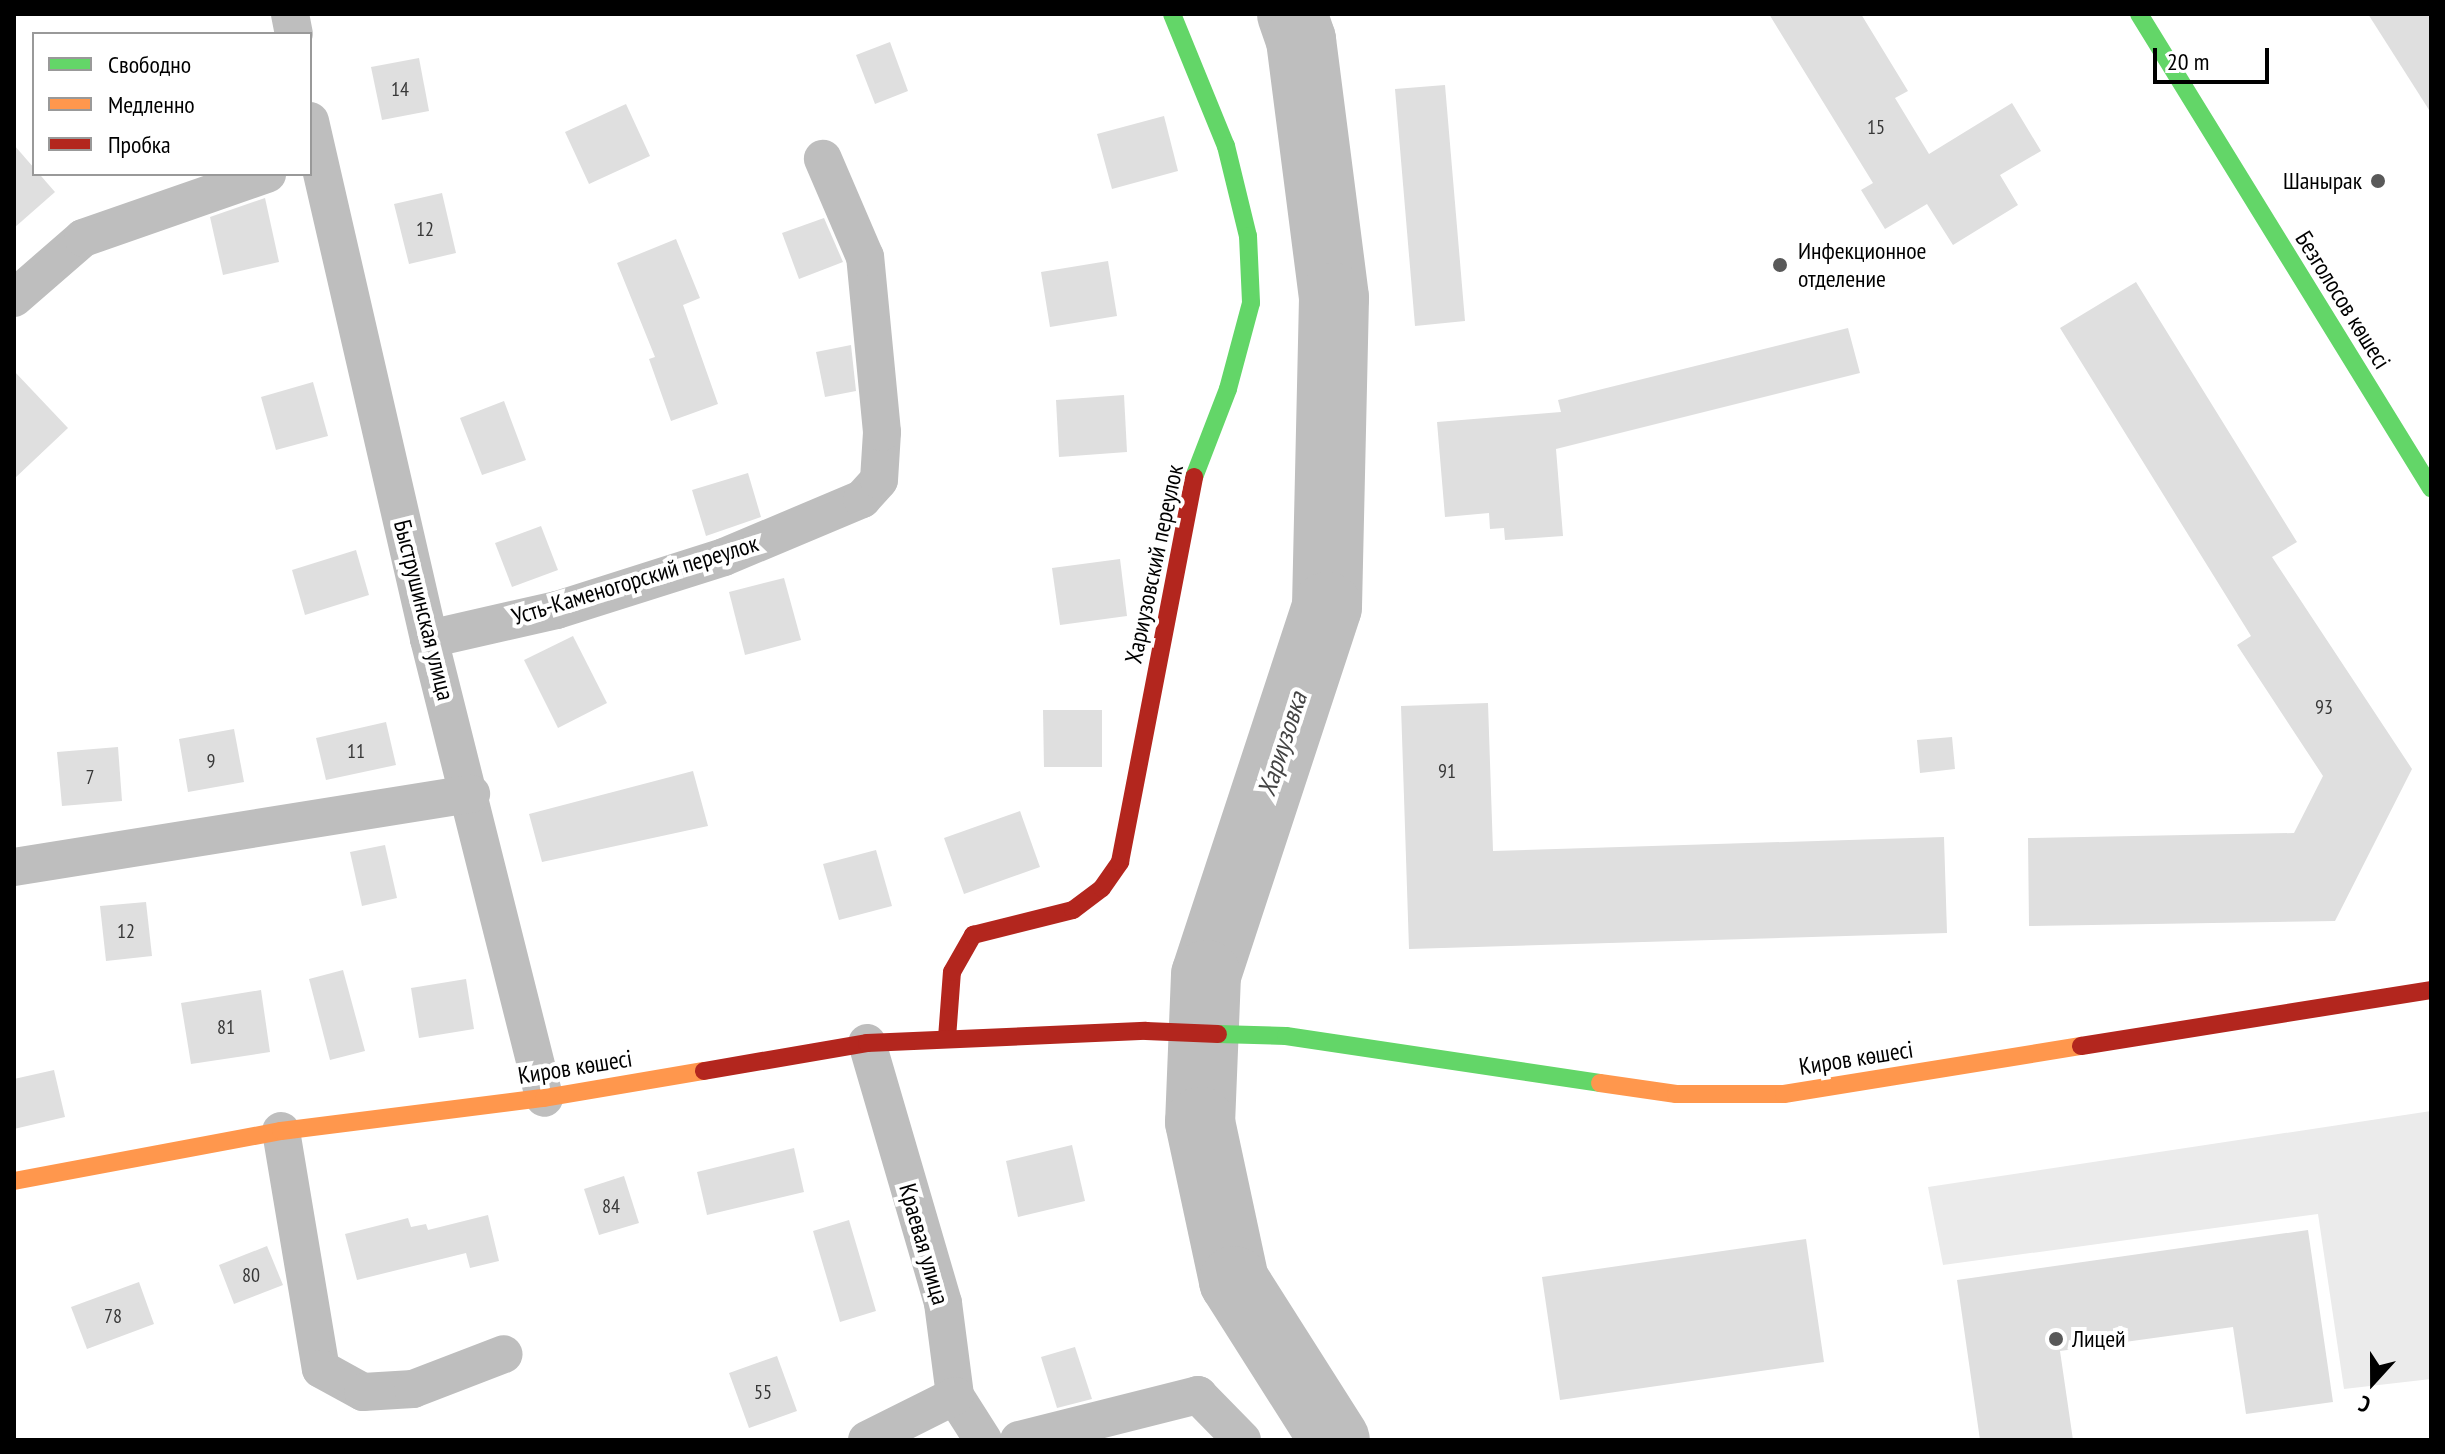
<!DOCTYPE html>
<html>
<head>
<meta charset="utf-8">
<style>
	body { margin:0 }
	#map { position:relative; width:2445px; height:1454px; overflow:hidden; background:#fff; font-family:"PT Sans Narrow",sans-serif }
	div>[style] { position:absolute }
	.green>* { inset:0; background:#ebebeb }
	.river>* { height:70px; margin:-35px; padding:0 35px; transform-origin:35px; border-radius:35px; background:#bebebe }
	.building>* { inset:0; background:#dfdfdf }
	.street>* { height:38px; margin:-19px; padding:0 19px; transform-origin:19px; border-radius:19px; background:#bebebe }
	.fast>* { height:18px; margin:-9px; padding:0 9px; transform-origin:9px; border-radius:9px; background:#63d668 }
	.slow>* { height:18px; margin:-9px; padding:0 9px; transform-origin:9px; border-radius:9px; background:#ff974d }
	.jam>* { height:18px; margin:-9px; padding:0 9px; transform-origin:9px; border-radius:9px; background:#b3261e }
	.dots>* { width:22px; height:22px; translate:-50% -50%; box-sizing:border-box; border:4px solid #fff; border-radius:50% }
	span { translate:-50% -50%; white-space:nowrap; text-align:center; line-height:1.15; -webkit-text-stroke:8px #fff; paint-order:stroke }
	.number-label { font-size:20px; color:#383838 }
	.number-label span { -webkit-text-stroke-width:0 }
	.poi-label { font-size:24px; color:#000 }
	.right { translate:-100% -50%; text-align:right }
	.left { translate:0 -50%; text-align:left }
	.street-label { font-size:24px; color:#000 }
	.water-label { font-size:26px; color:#434343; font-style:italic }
	.frame { position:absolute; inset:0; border:16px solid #000; pointer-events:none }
	.legend { position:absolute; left:32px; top:32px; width:280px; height:144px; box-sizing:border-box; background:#fff; border:2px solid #999; margin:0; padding:10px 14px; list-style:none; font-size:24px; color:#000 }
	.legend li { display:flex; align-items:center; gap:16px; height:40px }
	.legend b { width:40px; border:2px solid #999 }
	.north { position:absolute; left:2333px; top:1342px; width:80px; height:80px; -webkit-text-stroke:6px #fff; paint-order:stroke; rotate:201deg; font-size:22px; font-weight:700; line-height:32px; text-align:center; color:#000 }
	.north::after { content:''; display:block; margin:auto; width:28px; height:36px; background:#000; clip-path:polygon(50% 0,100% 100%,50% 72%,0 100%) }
	.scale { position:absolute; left:2153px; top:48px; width:116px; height:36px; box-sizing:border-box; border:4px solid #000; border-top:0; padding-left:10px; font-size:24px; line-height:28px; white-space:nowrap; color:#000; -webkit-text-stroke:6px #fff; paint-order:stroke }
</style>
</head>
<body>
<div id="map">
	<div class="green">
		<div style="clip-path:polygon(2431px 1111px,2431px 1379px,2344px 1389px,2318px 1214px,1943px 1265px,1928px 1187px)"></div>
	</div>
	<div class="river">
		<div style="left:1292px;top:14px;width:28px;rotate:71deg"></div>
		<div style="left:1301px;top:40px;width:260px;rotate:82.7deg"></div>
		<div style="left:1334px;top:298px;width:309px;rotate:91.3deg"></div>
		<div style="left:1327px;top:607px;width:387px;rotate:108.2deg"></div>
		<div style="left:1206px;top:975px;width:147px;rotate:92.3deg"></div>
		<div style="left:1200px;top:1122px;width:163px;rotate:77.9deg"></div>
		<div style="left:1234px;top:1281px;width:188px;rotate:57.6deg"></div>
	</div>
	<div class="building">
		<div style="clip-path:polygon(1769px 14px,1861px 14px,1908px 91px,1895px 98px,1929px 154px,2012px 103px,2041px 151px,2000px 175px,2018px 205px,1953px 245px,1927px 204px,1885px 229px,1861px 190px,1873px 183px)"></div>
		<div style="clip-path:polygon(2368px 14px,2431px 14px,2431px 113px)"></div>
		<div style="clip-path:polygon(890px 42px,908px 91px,875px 104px,856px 55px)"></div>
		<div style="clip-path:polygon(419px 58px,429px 111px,382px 120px,371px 67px)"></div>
		<div style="clip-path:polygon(1445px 85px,1465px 321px,1415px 326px,1395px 89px)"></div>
		<div style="clip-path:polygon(626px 104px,650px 156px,589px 184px,565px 132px)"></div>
		<div style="clip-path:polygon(1164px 116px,1178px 171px,1112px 189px,1097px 134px)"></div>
		<div style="clip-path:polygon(14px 145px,55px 192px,14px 228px)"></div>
		<div style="clip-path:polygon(442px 193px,456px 253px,409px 264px,394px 204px)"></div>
		<div style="clip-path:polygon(265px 198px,279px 262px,223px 275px,210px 217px)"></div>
		<div style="clip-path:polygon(824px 218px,843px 262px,799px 279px,782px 233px)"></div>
		<div style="clip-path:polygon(676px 239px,700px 298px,683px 305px,718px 404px,671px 421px,649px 359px,655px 357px,617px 263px)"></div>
		<div style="clip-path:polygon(1108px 261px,1117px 316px,1050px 327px,1041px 272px)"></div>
		<div style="clip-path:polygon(2136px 282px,2297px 542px,2272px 557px,2412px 769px,2335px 921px,2029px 926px,2028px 838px,2294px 833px,2323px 776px,2237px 645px,2251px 636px,2060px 328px)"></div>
		<div style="clip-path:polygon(1848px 328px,1860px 373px,1556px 449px,1563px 536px,1505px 540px,1504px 528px,1490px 529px,1489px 513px,1445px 517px,1437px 422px,1561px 412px,1558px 400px)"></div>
		<div style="clip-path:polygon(851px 345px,856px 391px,825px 397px,816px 352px)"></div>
		<div style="clip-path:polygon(14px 371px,68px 428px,14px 479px)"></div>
		<div style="clip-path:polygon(313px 382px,328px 436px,276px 450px,261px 397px)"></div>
		<div style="clip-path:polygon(1124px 395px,1127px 452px,1059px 457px,1056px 400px)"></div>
		<div style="clip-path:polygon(504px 401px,526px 460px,482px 475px,460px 418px)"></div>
		<div style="clip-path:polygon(748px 473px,761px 517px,706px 536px,692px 490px)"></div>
		<div style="clip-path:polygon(541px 526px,558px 570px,512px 587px,495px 543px)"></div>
		<div style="clip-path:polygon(356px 550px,369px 595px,305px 615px,292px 570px)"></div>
		<div style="clip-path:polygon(1120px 559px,1127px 616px,1060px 625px,1052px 568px)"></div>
		<div style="clip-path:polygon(784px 578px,801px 640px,745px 655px,729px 592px)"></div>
		<div style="clip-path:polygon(573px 636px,607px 703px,558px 728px,524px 660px)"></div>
		<div style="clip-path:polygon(1488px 703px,1493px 851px,1944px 837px,1947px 933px,1409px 949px,1401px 706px)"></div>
		<div style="clip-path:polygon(1043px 710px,1102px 710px,1102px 767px,1044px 767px)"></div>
		<div style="clip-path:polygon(386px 722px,396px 765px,326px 780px,316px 738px)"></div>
		<div style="clip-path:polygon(234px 729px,244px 782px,188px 792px,179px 739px)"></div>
		<div style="clip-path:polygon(1952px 737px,1955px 769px,1920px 773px,1917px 740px)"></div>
		<div style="clip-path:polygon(118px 747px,122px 801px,62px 806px,57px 752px)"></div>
		<div style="clip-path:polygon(693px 771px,708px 826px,542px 862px,529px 814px)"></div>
		<div style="clip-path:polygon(1020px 811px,1040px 867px,964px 894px,944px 838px)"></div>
		<div style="clip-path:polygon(385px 845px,397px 898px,362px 906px,350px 852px)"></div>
		<div style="clip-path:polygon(876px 850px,892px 906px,839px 920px,823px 864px)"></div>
		<div style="clip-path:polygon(146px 902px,152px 956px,106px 961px,100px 906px)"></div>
		<div style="clip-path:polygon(343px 970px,365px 1051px,330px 1060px,309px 979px)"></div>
		<div style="clip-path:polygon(466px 979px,474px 1029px,419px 1038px,411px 988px)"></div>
		<div style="clip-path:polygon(261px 990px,270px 1052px,191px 1064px,181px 1003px)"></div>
		<div style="clip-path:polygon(54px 1070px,65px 1117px,14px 1129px,14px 1079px)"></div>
		<div style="clip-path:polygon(1072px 1145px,1085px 1201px,1018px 1217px,1006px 1161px)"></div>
		<div style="clip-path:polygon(794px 1148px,804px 1192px,707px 1215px,697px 1172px)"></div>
		<div style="clip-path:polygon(624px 1176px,639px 1223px,599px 1235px,584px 1189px)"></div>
		<div style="clip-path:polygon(488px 1215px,499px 1261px,470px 1268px,466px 1253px,357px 1280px,345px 1234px,408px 1218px,411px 1227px,426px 1224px,428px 1230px)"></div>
		<div style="clip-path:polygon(849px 1220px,876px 1311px,840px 1322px,813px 1231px)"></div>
		<div style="clip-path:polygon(2308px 1230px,2333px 1402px,2246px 1414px,2233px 1327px,2060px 1351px,2073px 1440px,1980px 1440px,1957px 1280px)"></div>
		<div style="clip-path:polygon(1806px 1239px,1824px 1362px,1560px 1400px,1542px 1277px)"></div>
		<div style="clip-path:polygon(267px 1246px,283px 1285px,234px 1304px,219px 1265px)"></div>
		<div style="clip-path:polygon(139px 1282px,154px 1324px,87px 1349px,71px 1307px)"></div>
		<div style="clip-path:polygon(1075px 1347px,1092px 1399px,1057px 1408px,1041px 1357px)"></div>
		<div style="clip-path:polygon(777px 1356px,797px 1411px,749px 1428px,729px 1373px)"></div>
	</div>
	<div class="street">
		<div style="left:290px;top:14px;width:20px;rotate:79deg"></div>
		<div style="left:310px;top:121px;width:531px;rotate:77.06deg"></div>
		<div style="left:429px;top:639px;width:473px;rotate:75.9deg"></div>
		<div style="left:14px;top:298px;width:91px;rotate:-41deg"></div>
		<div style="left:83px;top:238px;width:195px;rotate:-19.2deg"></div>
		<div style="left:429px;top:639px;width:131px;rotate:-12.8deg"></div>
		<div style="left:557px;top:610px;width:175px;rotate:-17.6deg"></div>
		<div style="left:724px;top:557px;width:150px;rotate:-22.8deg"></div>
		<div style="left:862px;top:499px;width:25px;rotate:-48deg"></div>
		<div style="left:879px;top:480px;width:48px;rotate:-86.4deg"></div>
		<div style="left:882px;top:432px;width:176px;rotate:-95.5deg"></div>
		<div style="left:865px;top:257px;width:107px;rotate:-113.2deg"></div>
		<div style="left:14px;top:867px;width:463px;rotate:-9.1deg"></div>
		<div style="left:867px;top:1043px;width:271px;rotate:73.7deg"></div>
		<div style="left:943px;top:1303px;width:94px;rotate:82.6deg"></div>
		<div style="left:955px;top:1396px;width:52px;rotate:57.5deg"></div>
		<div style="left:281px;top:1131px;width:241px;rotate:80.5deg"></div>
		<div style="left:321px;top:1369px;width:48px;rotate:28.7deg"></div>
		<div style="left:363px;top:1392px;width:50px;rotate:-3.4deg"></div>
		<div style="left:413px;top:1389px;width:97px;rotate:-21deg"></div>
		<div style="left:867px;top:1440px;width:98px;rotate:-26.6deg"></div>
		<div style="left:1019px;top:1440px;width:185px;rotate:-14.1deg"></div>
		<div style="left:1198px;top:1395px;width:63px;rotate:45.6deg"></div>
	</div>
	<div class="fast">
		<div style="left:1172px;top:14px;width:143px;rotate:67.8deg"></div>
		<div style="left:1226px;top:146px;width:93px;rotate:76.3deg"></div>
		<div style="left:1248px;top:236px;width:67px;rotate:87.4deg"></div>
		<div style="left:1251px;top:303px;width:89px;rotate:105deg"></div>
		<div style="left:1228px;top:389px;width:94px;rotate:111.1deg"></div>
		<div style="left:2139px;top:14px;width:557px;rotate:58.37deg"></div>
		<div style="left:1218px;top:1034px;width:68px;rotate:1.7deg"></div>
		<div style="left:1286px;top:1036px;width:317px;rotate:8.5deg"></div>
	</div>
	<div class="slow">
		<div style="left:1600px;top:1083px;width:77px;rotate:8.2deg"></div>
		<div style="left:1676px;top:1094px;width:108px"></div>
		<div style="left:1784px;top:1094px;width:301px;rotate:-9.2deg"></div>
		<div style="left:14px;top:1181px;width:272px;rotate:-10.6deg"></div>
		<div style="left:281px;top:1131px;width:265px;rotate:-7.2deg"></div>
		<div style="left:544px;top:1098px;width:162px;rotate:-9.6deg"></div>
	</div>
	<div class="jam">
		<div style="left:947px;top:1038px;width:66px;rotate:-85.7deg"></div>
		<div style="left:952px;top:972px;width:43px;rotate:-60.4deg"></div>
		<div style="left:973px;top:935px;width:103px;rotate:-14deg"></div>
		<div style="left:1073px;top:910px;width:36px;rotate:-37deg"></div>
		<div style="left:1102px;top:888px;width:32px;rotate:-55deg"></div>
		<div style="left:1120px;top:862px;width:392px;rotate:-79.1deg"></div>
		<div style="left:2081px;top:1046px;width:354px;rotate:-9.1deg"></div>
		<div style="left:704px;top:1071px;width:165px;rotate:-9.7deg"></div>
		<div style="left:867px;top:1043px;width:279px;rotate:-2.5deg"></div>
		<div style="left:1146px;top:1031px;width:72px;rotate:2.4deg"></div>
	</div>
	<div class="dots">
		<div style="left:2378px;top:181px;background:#595959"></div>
		<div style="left:1780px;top:265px;background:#595959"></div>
		<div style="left:2056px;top:1339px;background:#595959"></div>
	</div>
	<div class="number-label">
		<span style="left:400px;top:89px">14</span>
		<span style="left:1876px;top:127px">15</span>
		<span style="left:425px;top:229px">12</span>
		<span style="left:2324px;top:707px">93</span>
		<span style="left:356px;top:751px">11</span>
		<span style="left:211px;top:761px">9</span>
		<span style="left:1447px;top:771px">91</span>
		<span style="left:90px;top:777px">7</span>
		<span style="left:126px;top:931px">12</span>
		<span style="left:226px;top:1027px">81</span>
		<span style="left:611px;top:1206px">84</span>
		<span style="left:251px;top:1275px">80</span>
		<span style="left:113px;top:1316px">78</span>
		<span style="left:763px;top:1392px">55</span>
	</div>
	<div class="poi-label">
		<span class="right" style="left:2362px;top:181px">Шанырак</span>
		<span class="left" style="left:1798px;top:265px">Инфекционное<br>отделение</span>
		<span class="left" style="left:2072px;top:1339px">Лицей</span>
	</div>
	<div class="street-label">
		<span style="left:2343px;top:300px;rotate:58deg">Безголосов көшесі</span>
		<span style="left:1154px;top:564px;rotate:-78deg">Хариузовский переулок</span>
		<span style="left:635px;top:580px;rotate:-17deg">Усть-Каменогорский переулок</span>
		<span style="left:424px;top:610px;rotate:76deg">Быструшинская улица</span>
		<span style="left:1856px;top:1058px;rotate:-9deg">Киров көшесі</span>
		<span style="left:575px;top:1067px;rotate:-9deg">Киров көшесі</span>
		<span style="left:924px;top:1244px;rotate:74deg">Краевая улица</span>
	</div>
	<div class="water-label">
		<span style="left:1282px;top:744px;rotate:-72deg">Хариузовка</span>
	</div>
	<div class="frame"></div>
	<ul class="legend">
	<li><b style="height:10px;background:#63d668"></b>Свободно</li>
	<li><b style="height:10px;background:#ff974d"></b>Медленно</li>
	<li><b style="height:10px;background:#b3261e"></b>Пробка</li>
	</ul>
	<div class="north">С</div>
	<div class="scale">20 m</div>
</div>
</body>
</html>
